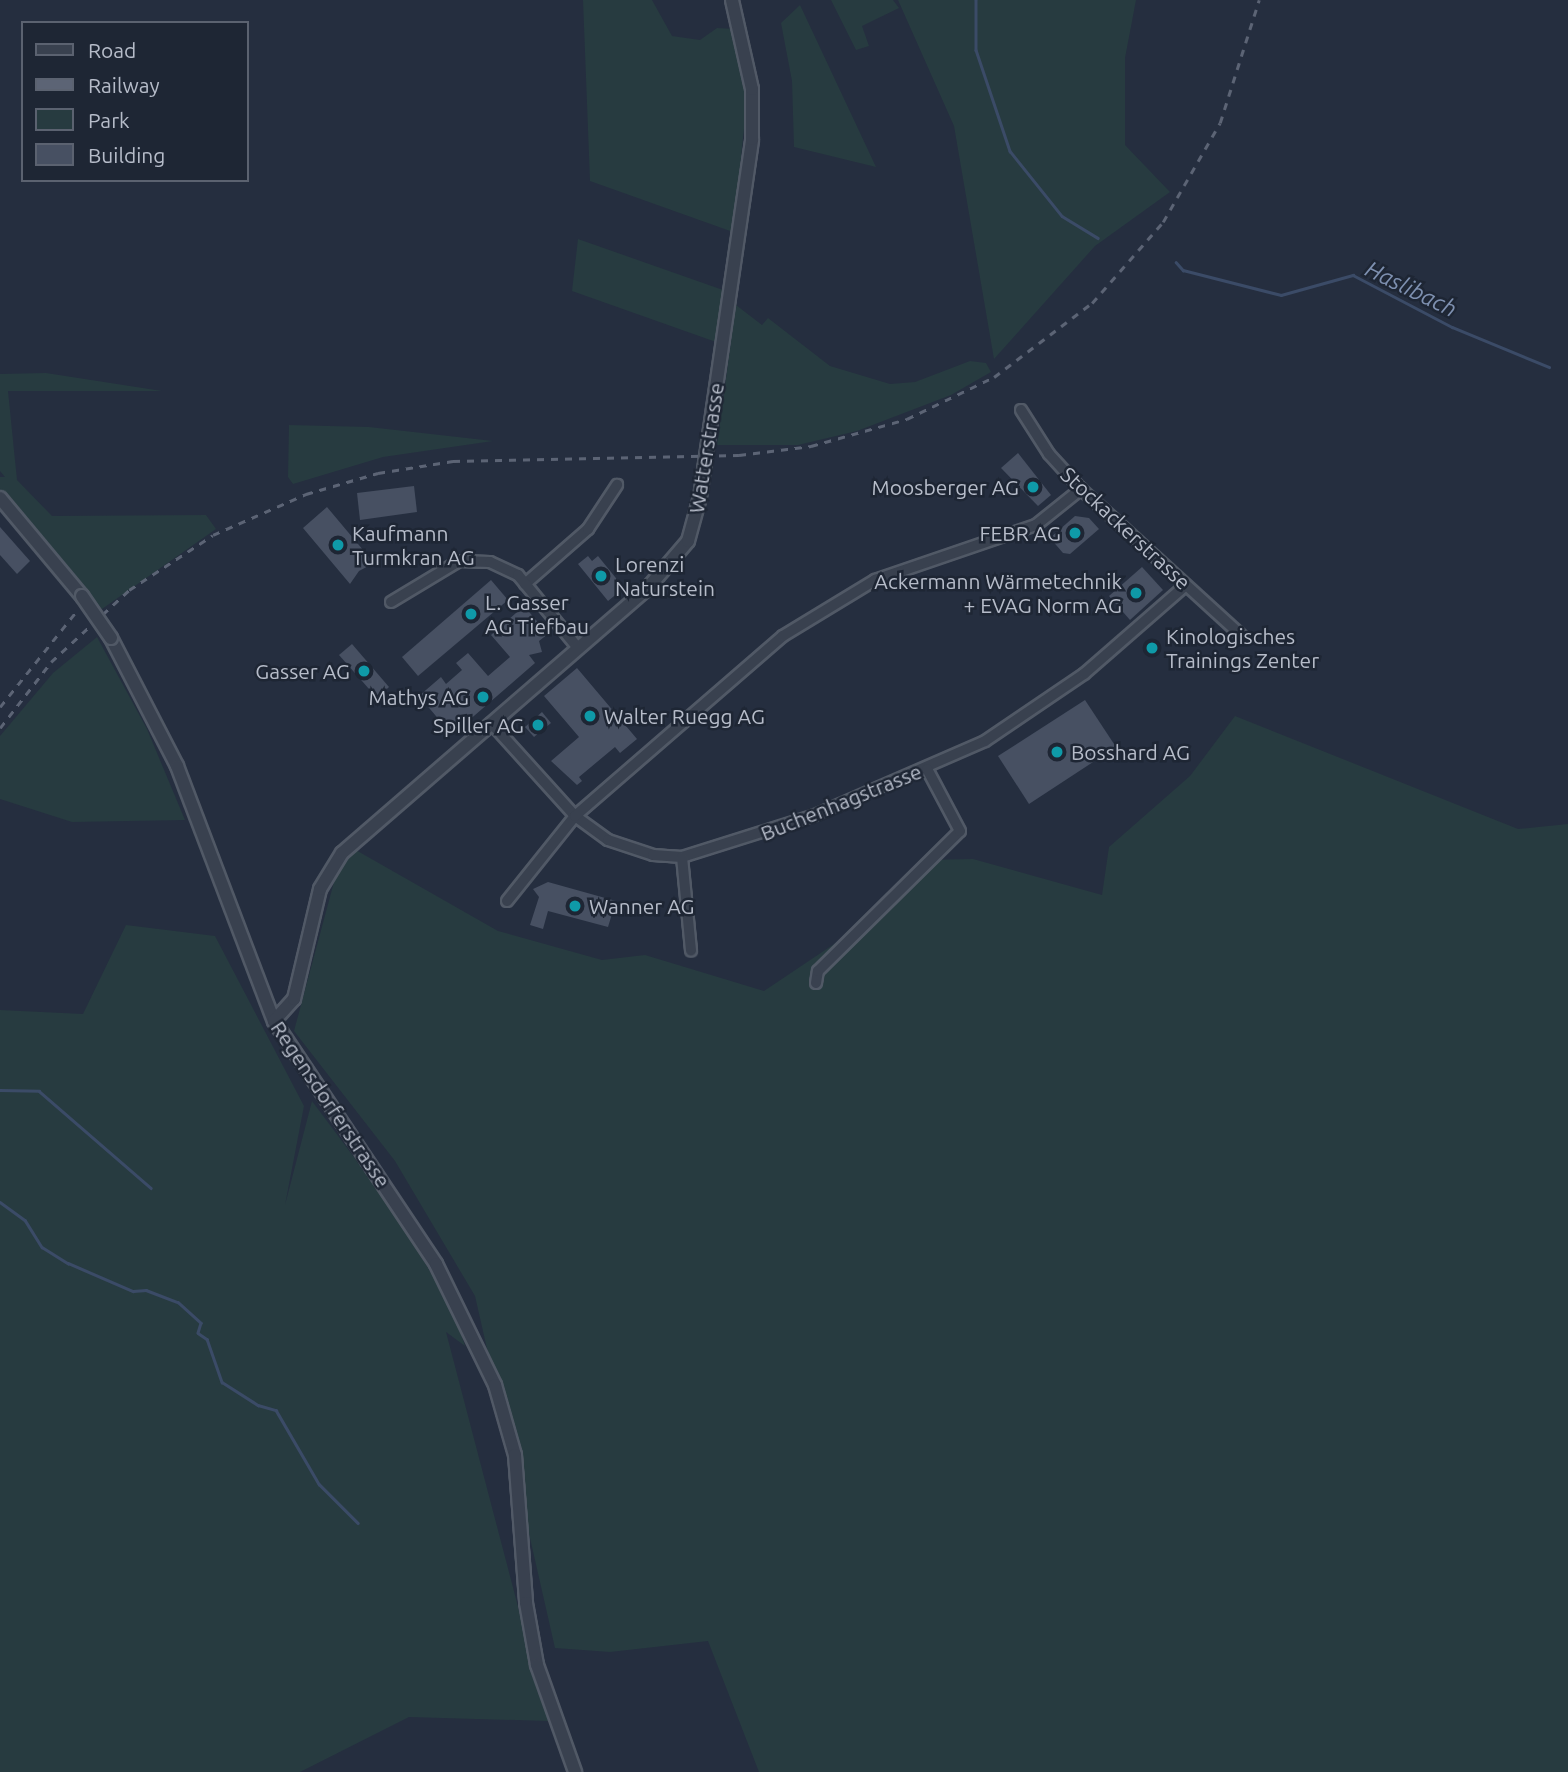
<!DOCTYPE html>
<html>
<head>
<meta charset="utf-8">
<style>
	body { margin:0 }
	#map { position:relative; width:1568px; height:1772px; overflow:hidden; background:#252e3f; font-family:Ubuntu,sans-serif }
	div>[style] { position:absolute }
	.green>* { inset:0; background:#273b40 }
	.stream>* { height:2.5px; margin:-1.25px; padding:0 1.25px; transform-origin:1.25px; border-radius:1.25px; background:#3b4b67 }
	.building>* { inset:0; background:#475062 }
	.roads { filter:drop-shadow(2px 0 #515966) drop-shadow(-2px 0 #515966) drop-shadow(0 2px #515966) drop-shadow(0 -2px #515966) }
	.minor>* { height:10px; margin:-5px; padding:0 5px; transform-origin:5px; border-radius:5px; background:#39414f }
	.tertiary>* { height:12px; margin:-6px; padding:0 6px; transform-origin:6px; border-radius:6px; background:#39414f }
	.rail>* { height:2.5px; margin-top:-1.25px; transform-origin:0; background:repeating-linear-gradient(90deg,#5c6475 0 7px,transparent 0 14px) }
	.bridges { filter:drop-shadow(2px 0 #515966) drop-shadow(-2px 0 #515966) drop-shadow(0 2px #515966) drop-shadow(0 -2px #515966) }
	.tertiary-bridge>* { height:12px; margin:-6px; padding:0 6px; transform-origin:6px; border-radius:6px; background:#39414f }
	.dots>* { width:19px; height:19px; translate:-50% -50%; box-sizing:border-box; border:4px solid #1e2634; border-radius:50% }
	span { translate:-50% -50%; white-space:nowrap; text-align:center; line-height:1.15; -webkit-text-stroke:5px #1e2634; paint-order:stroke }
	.street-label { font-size:21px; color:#b6bcc9 }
	.poi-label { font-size:21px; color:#b6bcc9 }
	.right { translate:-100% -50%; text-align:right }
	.left { translate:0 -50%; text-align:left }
	.water-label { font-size:23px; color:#7e90b0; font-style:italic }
	.legend { position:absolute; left:21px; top:21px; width:228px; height:161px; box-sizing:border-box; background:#1e2634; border:2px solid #5b6270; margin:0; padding:9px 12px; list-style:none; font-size:21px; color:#b6bcc9 }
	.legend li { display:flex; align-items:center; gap:14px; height:35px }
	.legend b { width:35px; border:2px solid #5b6270 }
</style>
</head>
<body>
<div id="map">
	<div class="green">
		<div style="clip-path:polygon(583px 0,652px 0,672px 36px,700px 40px,717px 28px,735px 29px,747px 101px,733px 232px,590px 181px)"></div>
		<div style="clip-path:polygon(831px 0,893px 0,899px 8px,862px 26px,869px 46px,856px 50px)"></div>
		<div style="clip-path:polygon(898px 0,1136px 0,1125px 58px,1125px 145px,1170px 192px,1095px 246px,994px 359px,954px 126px)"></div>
		<div style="clip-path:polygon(800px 5px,876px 167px,794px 147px,792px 81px,781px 23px)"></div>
		<div style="clip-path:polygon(578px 239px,723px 290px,716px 342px,572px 291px)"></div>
		<div style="clip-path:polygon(736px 305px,762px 325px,768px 318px,830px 366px,890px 384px,915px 382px,970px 361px,986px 363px,991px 372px,951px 395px,857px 431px,798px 445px,717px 445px)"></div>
		<div style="clip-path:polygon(46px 373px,162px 391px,8px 391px,17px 480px,52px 516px,206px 515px,216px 529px,102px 609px,0 492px,0 477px,5px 477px,0 471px,0 374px)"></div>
		<div style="clip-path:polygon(289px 425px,369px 427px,493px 441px,383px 457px,293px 484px,288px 477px)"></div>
		<div style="clip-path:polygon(97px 637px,147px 729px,185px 820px,72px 822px,0 799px,0 736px,53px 673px)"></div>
		<div style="clip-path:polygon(1235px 716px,1518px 829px,1568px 824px,1568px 1772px,759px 1772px,708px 1641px,610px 1652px,555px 1648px,475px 1296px,395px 1161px,294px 1031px,338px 867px,354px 849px,498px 931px,602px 960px,645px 955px,764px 991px,849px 934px,924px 860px,973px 859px,1102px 895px,1109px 847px,1190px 776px)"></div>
		<div style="clip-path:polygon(126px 925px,215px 936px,304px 1106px,285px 1205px,312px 1101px,392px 1208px,454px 1311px,465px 1346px,446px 1332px,548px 1721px,409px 1717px,300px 1772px,0 1772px,0 1010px,83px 1014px)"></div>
	</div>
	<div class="stream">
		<div style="left:976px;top:0;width:50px;rotate:90deg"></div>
		<div style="left:976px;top:50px;width:107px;rotate:71.4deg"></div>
		<div style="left:1010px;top:151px;width:83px;rotate:51.3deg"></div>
		<div style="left:1062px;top:216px;width:42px;rotate:31.4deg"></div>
		<div style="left:1176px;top:262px;width:11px;rotate:49deg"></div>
		<div style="left:1183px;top:270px;width:101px;rotate:14.3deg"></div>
		<div style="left:1281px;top:295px;width:75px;rotate:-15.5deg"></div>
		<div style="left:1353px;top:275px;width:112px;rotate:27.7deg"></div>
		<div style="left:1452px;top:327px;width:105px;rotate:22.4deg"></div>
		<div style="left:0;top:1090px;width:39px;rotate:1deg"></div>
		<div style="left:39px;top:1091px;width:148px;rotate:40.9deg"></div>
		<div style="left:0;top:1202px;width:31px;rotate:36deg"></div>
		<div style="left:25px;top:1220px;width:32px;rotate:58deg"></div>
		<div style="left:42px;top:1247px;width:31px;rotate:32deg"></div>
		<div style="left:68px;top:1263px;width:71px;rotate:23.3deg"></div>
		<div style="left:133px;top:1291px;width:13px;rotate:-4deg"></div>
		<div style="left:146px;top:1290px;width:34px;rotate:21deg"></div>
		<div style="left:178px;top:1302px;width:31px;rotate:42deg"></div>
		<div style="left:201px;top:1323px;width:10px;rotate:107deg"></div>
		<div style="left:198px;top:1333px;width:11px;rotate:34deg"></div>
		<div style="left:207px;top:1339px;width:46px;rotate:70.8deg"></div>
		<div style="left:222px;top:1382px;width:43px;rotate:32.6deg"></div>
		<div style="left:258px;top:1405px;width:19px;rotate:16deg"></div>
		<div style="left:276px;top:1410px;width:86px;rotate:59.8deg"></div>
		<div style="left:319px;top:1484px;width:55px;rotate:45deg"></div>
	</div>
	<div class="building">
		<div style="clip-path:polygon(1018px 453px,1051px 495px,1038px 506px,1001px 468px)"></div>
		<div style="clip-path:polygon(414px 486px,417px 512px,360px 520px,357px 493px)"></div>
		<div style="clip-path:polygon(327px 507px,374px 563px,359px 571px,350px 584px,303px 528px)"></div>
		<div style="clip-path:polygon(1075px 516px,1089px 518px,1099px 529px,1070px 554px,1063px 553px,1050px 538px)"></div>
		<div style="clip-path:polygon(0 527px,30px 561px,17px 574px,0 555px)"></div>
		<div style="clip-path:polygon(588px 556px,592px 561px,598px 556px,624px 588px,608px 601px,578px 564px)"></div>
		<div style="clip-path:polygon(1142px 567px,1163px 590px,1130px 620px,1109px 596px)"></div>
		<div style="clip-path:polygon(491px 580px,508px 600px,418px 676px,402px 657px)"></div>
		<div style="clip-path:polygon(524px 606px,548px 634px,539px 641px,542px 652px,529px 655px,535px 663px,452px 735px,419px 696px,441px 677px,446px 684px,462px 670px,456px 663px,468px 653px,488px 676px,510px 657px,491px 635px)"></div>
		<div style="clip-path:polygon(352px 644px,389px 687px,377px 698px,339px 655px)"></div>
		<div style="clip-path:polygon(577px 668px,637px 739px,620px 753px,615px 747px,579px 777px,582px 781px,577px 785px,551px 761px,579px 737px,544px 696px)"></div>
		<div style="clip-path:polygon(1085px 700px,1116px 747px,1029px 804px,998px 756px)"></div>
		<div style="clip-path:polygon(542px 712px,551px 723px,534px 737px,525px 727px)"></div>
		<div style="clip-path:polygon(548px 882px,616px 901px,608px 927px,548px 911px,543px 929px,530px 925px,539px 897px,533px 889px)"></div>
	</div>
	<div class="roads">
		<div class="minor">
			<div style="left:1021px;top:410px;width:52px;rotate:57.5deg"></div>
			<div style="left:1049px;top:454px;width:47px;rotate:47.6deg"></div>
			<div style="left:1081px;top:489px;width:219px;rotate:42.4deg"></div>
			<div style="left:525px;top:584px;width:84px;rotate:-41.1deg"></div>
			<div style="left:588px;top:529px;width:53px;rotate:-56.6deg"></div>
			<div style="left:391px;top:602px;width:79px;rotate:-31.1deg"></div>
			<div style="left:459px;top:561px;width:31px;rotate:2deg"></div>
			<div style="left:490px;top:562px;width:31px;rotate:25deg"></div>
			<div style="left:518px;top:575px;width:94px;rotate:50.6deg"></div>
			<div style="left:491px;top:723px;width:125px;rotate:47.9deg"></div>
			<div style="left:575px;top:816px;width:41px;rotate:36deg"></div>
			<div style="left:608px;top:840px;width:47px;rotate:18.4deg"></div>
			<div style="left:653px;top:855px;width:29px;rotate:4deg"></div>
			<div style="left:682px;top:857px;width:139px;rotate:-17.5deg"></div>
			<div style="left:815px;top:815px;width:185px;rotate:-23.5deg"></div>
			<div style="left:985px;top:741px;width:120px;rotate:-34.1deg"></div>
			<div style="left:1084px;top:674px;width:135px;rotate:-41.1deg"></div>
			<div style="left:682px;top:857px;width:94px;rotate:84.5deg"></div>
			<div style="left:507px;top:901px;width:109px;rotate:-51.3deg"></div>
			<div style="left:575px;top:816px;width:275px;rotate:-40.9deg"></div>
			<div style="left:783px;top:636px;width:108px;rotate:-31.3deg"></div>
			<div style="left:875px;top:580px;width:170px;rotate:-18.9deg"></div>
			<div style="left:1036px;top:525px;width:58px;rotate:-38.7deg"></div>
			<div style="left:816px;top:983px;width:12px;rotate:-81deg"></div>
			<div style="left:818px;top:971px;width:199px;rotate:-44.6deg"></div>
			<div style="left:960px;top:831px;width:70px;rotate:-118deg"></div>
		</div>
		<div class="tertiary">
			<div style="left:0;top:498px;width:128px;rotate:50.1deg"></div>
			<div style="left:111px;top:638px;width:144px;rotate:62.7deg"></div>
			<div style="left:177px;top:766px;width:273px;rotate:69.2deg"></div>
			<div style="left:274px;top:1021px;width:292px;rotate:56.3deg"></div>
			<div style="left:436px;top:1264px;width:135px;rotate:64deg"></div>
			<div style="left:495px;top:1385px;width:73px;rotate:74.1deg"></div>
			<div style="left:515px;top:1455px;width:148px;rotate:85.7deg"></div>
			<div style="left:526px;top:1603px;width:63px;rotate:79.9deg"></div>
			<div style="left:537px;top:1665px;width:114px;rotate:70.4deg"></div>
			<div style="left:274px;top:1021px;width:30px;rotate:-48deg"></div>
			<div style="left:294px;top:999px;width:113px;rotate:-76.7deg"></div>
			<div style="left:320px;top:889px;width:42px;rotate:-58.6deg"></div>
			<div style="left:342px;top:853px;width:403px;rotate:-40.9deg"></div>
			<div style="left:647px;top:589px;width:63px;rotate:-49.5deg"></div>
			<div style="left:688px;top:541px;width:46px;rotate:-74.7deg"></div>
			<div style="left:700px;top:497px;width:362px;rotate:-81.7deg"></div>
			<div style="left:752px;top:139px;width:50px;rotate:-90deg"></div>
			<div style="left:752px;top:89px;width:91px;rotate:-102.7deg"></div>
		</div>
	</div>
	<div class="rail">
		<div style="left:0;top:707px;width:120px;rotate:-51.4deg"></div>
		<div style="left:0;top:728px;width:83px;rotate:-52.3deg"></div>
		<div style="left:51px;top:662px;width:106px;rotate:-42.7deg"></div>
		<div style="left:129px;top:590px;width:100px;rotate:-33.2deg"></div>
		<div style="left:213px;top:535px;width:102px;rotate:-23.8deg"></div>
		<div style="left:306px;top:494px;width:75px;rotate:-16.3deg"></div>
		<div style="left:378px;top:473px;width:76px;rotate:-9.1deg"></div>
		<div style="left:453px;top:461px;width:286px;rotate:-1.2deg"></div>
		<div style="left:739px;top:455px;width:73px;rotate:-7.1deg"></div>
		<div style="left:811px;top:446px;width:100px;rotate:-15.7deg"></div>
		<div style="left:907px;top:419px;width:97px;rotate:-25.8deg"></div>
		<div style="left:994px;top:377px;width:123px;rotate:-37.1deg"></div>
		<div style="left:1092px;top:303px;width:108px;rotate:-48.8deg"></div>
		<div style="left:1163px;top:222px;width:114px;rotate:-60.1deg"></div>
		<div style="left:1220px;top:123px;width:129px;rotate:-72.4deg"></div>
	</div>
	<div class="bridges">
		<div class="tertiary-bridge">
			<div style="left:82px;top:596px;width:51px;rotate:55.4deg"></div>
		</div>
	</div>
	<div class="dots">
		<div style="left:1033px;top:487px;background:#0f9aa8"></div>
		<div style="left:1075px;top:533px;background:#0f9aa8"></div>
		<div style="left:338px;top:545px;background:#0f9aa8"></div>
		<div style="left:601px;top:576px;background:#0f9aa8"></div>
		<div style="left:1136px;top:593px;background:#0f9aa8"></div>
		<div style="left:471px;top:614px;background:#0f9aa8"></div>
		<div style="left:1152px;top:648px;background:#0f9aa8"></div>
		<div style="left:364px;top:671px;background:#0f9aa8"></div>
		<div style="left:483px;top:697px;background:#0f9aa8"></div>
		<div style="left:590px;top:716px;background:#0f9aa8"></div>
		<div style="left:538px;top:725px;background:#0f9aa8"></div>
		<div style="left:1057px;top:752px;background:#0f9aa8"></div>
		<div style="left:575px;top:906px;background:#0f9aa8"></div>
	</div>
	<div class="street-label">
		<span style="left:706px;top:448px;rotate:-81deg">Watterstrasse</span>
		<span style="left:1126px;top:528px;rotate:43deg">Stockackerstrasse</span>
		<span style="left:841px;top:802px;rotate:-22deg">Buchenhagstrasse</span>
		<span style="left:331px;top:1104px;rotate:56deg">Regensdorferstrasse</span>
	</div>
	<div class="poi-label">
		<span class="right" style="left:1019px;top:487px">Moosberger AG</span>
		<span class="left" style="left:352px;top:545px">Kaufmann<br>Turmkran AG</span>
		<span class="right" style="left:1061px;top:533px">FEBR AG</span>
		<span class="left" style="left:615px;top:576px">Lorenzi<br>Naturstein</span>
		<span class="right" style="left:1122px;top:593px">Ackermann Wärmetechnik<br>+ EVAG Norm AG</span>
		<span class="left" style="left:485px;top:614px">L. Gasser<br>AG Tiefbau</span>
		<span class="left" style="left:1166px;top:648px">Kinologisches<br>Trainings Zenter</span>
		<span class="right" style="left:350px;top:671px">Gasser AG</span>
		<span class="right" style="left:469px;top:697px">Mathys AG</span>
		<span class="left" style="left:604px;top:716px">Walter Ruegg AG</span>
		<span class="right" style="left:524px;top:725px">Spiller AG</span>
		<span class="left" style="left:1071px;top:752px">Bosshard AG</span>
		<span class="left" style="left:589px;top:906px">Wanner AG</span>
	</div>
	<div class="water-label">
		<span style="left:1411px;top:289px;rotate:26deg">Haslibach</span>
	</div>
	<ul class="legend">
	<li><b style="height:9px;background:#39414f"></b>Road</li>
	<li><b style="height:9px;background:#5c6475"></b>Railway</li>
	<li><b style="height:19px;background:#273b40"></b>Park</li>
	<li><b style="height:19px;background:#475062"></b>Building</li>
	</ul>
</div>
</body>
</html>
